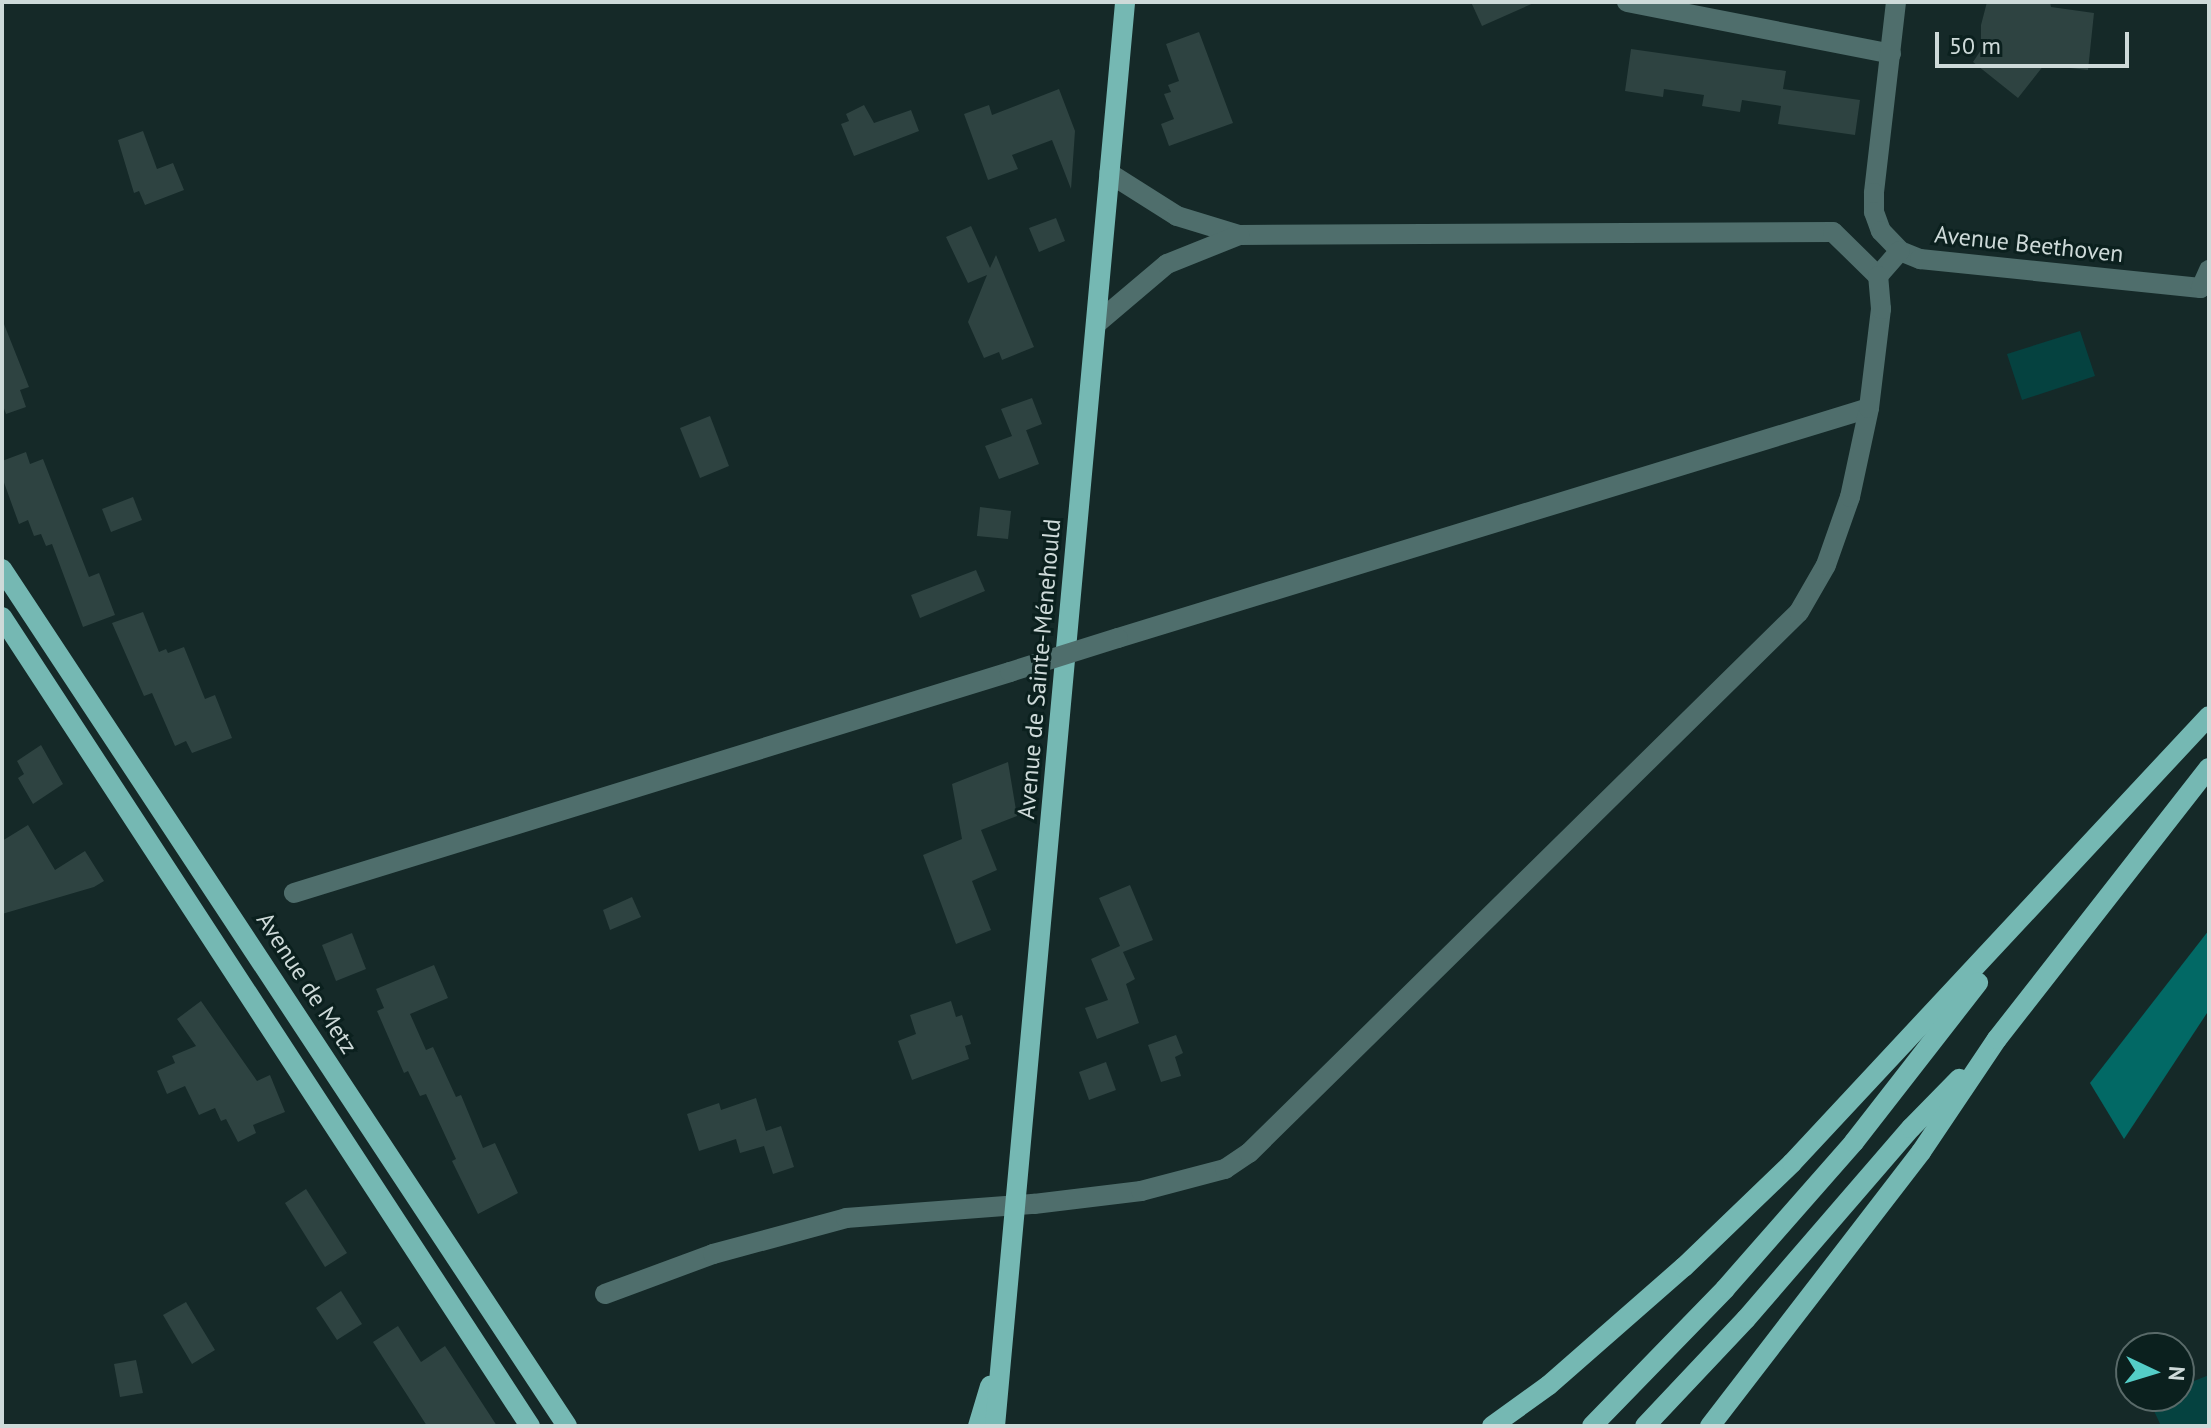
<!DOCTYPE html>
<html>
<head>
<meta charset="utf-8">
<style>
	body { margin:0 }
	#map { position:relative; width:2211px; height:1428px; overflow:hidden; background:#152928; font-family:"PT Sans",sans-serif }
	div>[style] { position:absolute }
	.green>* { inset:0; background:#054240 }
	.water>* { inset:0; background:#026965 }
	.building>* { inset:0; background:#2e4341 }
	.minor>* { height:20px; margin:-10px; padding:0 10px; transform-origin:10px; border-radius:10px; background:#4f6e6c }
	.major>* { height:20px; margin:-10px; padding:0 10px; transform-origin:10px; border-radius:10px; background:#75b8b3 }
	.minor-bridge>* { height:20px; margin:-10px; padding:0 10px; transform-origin:10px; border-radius:10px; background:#4f6e6c }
	span { translate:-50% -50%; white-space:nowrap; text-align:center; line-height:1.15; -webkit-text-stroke:6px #0b201e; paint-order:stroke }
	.street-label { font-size:24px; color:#cedad9 }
	.frame { position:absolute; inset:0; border:4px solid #cedad9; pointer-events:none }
	.north { position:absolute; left:2115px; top:1332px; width:80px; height:80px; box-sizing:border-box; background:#0b201e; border:2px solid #596a69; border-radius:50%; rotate:94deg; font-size:22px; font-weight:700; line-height:32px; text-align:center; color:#cedad9 }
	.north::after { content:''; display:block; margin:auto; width:28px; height:36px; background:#54cdc7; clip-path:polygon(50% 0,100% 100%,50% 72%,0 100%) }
	.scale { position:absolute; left:1935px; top:32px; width:194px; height:36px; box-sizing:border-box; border:4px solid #cedad9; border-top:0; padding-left:10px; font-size:24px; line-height:28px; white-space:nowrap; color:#cedad9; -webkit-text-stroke:6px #0b201e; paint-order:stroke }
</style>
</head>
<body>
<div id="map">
	<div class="green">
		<div style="clip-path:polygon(2080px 331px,2095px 376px,2022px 400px,2007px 354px)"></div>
		<div style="clip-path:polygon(2209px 1375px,2209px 1426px,2161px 1426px,2149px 1400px,2179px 1396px,2179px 1387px)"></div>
	</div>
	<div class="water">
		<div style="clip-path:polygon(2209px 930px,2209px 1010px,2124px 1139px,2090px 1083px)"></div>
	</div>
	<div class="building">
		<div style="clip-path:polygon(1471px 2px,1536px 2px,1482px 26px)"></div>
		<div style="clip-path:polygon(1987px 2px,2050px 2px,2051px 7px,2094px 13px,2088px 70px,2044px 65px,2018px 98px,1973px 62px,1981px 50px,1981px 25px)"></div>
		<div style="clip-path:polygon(1199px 32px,1233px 123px,1169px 146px,1161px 124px,1174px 119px,1164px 94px,1171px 92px,1168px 85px,1179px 81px,1166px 44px)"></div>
		<div style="clip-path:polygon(1631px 49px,1786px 71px,1783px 89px,1860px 100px,1855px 135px,1778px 124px,1781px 106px,1742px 100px,1740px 112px,1702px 106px,1704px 95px,1664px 89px,1663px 97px,1625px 91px)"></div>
		<div style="clip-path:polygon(1059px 89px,1075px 131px,1071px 189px,1052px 140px,1012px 155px,1018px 169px,988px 180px,964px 114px,989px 105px,992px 115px)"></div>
		<div style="clip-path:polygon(864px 105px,874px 123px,911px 110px,919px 131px,854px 156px,841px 124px,849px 121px,846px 114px)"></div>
		<div style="clip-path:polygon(143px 131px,157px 169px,173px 163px,184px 190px,145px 205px,139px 191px,134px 193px,118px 140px)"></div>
		<div style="clip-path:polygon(1056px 218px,1065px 241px,1039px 252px,1029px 228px)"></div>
		<div style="clip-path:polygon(971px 226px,990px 268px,996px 255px,1034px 347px,1002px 360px,999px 352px,984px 358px,968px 322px,987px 275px,968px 283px,946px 237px)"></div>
		<div style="clip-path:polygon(2px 319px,29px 387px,20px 390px,26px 407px,6px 414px,2px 403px)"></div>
		<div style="clip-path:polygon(1032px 398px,1042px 424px,1019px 433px,1026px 430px,1039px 464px,999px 479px,985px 446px,1012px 436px,1001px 409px)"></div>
		<div style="clip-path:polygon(710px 416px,729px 466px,700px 478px,680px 428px)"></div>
		<div style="clip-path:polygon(26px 452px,30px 464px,43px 459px,89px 577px,99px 573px,115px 615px,83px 627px,52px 544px,46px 546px,41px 534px,34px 536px,28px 520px,19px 524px,2px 477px,2px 461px)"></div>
		<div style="clip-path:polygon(133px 497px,142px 520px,111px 532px,102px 509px)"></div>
		<div style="clip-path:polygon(980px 507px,1011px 511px,1008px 539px,977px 536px)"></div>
		<div style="clip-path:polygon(976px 570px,985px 591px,920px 618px,911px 595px)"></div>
		<div style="clip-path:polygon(143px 612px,159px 652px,166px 649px,168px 653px,184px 647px,205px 699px,215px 695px,232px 738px,192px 753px,186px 741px,175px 746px,152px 693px,144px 696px,112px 623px)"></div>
		<div style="clip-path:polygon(41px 745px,63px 784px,33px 804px,18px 778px,24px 774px,17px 761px)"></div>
		<div style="clip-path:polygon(1008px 762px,1017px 816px,981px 830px,997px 870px,972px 881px,991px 930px,956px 944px,923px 855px,962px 839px,952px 784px)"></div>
		<div style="clip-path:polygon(28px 825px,55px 870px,85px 851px,104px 881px,94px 887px,2px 914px,2px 841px)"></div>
		<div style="clip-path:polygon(1130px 885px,1153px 940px,1123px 952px,1135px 979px,1126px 984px,1139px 1023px,1097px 1039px,1085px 1008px,1108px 1000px,1091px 959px,1120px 946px,1099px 898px)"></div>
		<div style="clip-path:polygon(632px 897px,641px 917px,610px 930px,603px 910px)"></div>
		<div style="clip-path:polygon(352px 933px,366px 969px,336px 981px,322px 945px)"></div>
		<div style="clip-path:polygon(434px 965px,448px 998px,410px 1014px,426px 1050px,433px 1047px,456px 1097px,461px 1095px,483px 1148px,495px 1143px,518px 1193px,478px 1214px,452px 1161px,456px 1159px,426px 1094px,420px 1096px,408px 1071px,404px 1073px,377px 1011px,384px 1008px,376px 989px)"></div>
		<div style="clip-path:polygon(201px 1001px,257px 1081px,270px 1075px,285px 1112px,253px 1125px,256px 1133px,238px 1142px,226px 1119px,221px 1121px,215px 1108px,199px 1115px,185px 1086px,167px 1094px,157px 1071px,175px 1063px,172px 1056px,196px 1046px,177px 1019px)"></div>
		<div style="clip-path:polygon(951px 1001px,956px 1017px,962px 1015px,971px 1044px,965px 1046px,969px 1059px,912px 1080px,898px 1041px,916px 1034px,910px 1015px)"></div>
		<div style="clip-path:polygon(1176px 1035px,1183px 1053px,1175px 1057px,1181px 1076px,1161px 1082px,1148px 1045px)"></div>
		<div style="clip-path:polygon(1106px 1062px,1116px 1090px,1089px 1100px,1079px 1072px)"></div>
		<div style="clip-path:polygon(756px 1098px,766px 1131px,781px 1126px,794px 1167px,773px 1174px,764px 1146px,740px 1153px,736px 1139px,699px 1151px,687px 1114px,719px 1103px,721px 1110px)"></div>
		<div style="clip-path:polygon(306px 1189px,347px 1253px,325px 1267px,285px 1203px)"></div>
		<div style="clip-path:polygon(341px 1291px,362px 1324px,337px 1340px,316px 1308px)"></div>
		<div style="clip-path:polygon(186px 1302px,215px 1350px,192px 1364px,163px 1315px)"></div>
		<div style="clip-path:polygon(398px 1326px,421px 1362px,445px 1346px,497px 1426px,427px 1426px,373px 1342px)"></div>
		<div style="clip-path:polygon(136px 1360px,143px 1393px,120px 1397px,114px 1364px)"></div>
	</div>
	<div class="minor">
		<div style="left:1627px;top:2px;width:269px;rotate:11.1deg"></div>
		<div style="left:1896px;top:2px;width:192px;rotate:96.6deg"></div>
		<div style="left:1874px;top:193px;width:19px;rotate:90deg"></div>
		<div style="left:1874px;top:212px;width:20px;rotate:70deg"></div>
		<div style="left:1881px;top:231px;width:28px;rotate:46deg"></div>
		<div style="left:1900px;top:251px;width:22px;rotate:22deg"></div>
		<div style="left:1920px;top:259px;width:282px;rotate:5.9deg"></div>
		<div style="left:2201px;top:288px;width:20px;rotate:-66deg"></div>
		<div style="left:1109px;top:173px;width:80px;rotate:32.3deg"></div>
		<div style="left:1177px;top:216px;width:65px;rotate:17deg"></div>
		<div style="left:1239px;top:235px;width:594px;rotate:-0.29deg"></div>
		<div style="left:1833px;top:232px;width:63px;rotate:44.4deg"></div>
		<div style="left:1878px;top:276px;width:33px;rotate:-49deg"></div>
		<div style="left:1096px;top:324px;width:93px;rotate:-40.2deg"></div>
		<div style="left:1167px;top:264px;width:78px;rotate:-21.9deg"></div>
		<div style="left:1118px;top:638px;width:785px;rotate:-17.03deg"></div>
		<div style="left:294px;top:893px;width:749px;rotate:-17.15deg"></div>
		<div style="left:605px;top:1294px;width:115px;rotate:-20.3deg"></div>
		<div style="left:713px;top:1254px;width:138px;rotate:-15.1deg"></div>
		<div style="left:846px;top:1218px;width:189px;rotate:-4.3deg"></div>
		<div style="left:1034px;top:1204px;width:108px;rotate:-6.9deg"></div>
		<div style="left:1141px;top:1191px;width:87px;rotate:-14.7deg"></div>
		<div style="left:1225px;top:1169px;width:29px;rotate:-34deg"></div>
		<div style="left:1249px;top:1153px;width:771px;rotate:-44.53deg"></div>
		<div style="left:1799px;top:612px;width:54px;rotate:-60.1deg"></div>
		<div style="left:1826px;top:565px;width:72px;rotate:-70.6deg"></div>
		<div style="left:1850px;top:497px;width:91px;rotate:-77.9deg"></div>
		<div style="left:1869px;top:408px;width:100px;rotate:-83.1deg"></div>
		<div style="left:1881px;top:309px;width:33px;rotate:-95deg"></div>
	</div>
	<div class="major">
		<div style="left:2px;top:569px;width:1026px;rotate:56.6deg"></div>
		<div style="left:2px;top:617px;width:966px;rotate:56.87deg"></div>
		<div style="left:978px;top:1426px;width:42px;rotate:-73.3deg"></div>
		<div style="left:995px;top:1426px;width:1430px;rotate:-84.78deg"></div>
		<div style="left:1492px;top:1426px;width:70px;rotate:-35.7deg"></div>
		<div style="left:1549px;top:1385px;width:179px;rotate:-41.2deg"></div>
		<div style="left:1684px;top:1267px;width:150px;rotate:-43.9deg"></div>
		<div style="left:1792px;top:1163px;width:611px;rotate:-46.99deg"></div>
		<div style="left:1592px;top:1426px;width:191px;rotate:-45.8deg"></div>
		<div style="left:1725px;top:1289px;width:196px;rotate:-48.7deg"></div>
		<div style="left:1854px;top:1142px;width:202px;rotate:-52.1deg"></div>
		<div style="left:1645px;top:1426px;width:147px;rotate:-46.7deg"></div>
		<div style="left:1746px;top:1319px;width:252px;rotate:-49.2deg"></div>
		<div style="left:1911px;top:1128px;width:69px;rotate:-45.6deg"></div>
		<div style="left:1710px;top:1426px;width:346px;rotate:-52.4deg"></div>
		<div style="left:1921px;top:1152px;width:136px;rotate:-56.1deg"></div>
		<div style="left:1997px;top:1039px;width:344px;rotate:-52deg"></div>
	</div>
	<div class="minor-bridge">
		<div style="left:1010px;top:672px;width:113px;rotate:-17.5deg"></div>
	</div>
	<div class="street-label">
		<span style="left:2029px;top:244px;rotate:6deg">Avenue Beethoven</span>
		<span style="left:1039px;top:669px;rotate:-85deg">Avenue de Sainte-Ménehould</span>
		<span style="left:307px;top:983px;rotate:57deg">Avenue de Metz</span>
	</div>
	<div class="frame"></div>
	<div class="north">N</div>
	<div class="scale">50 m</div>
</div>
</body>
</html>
